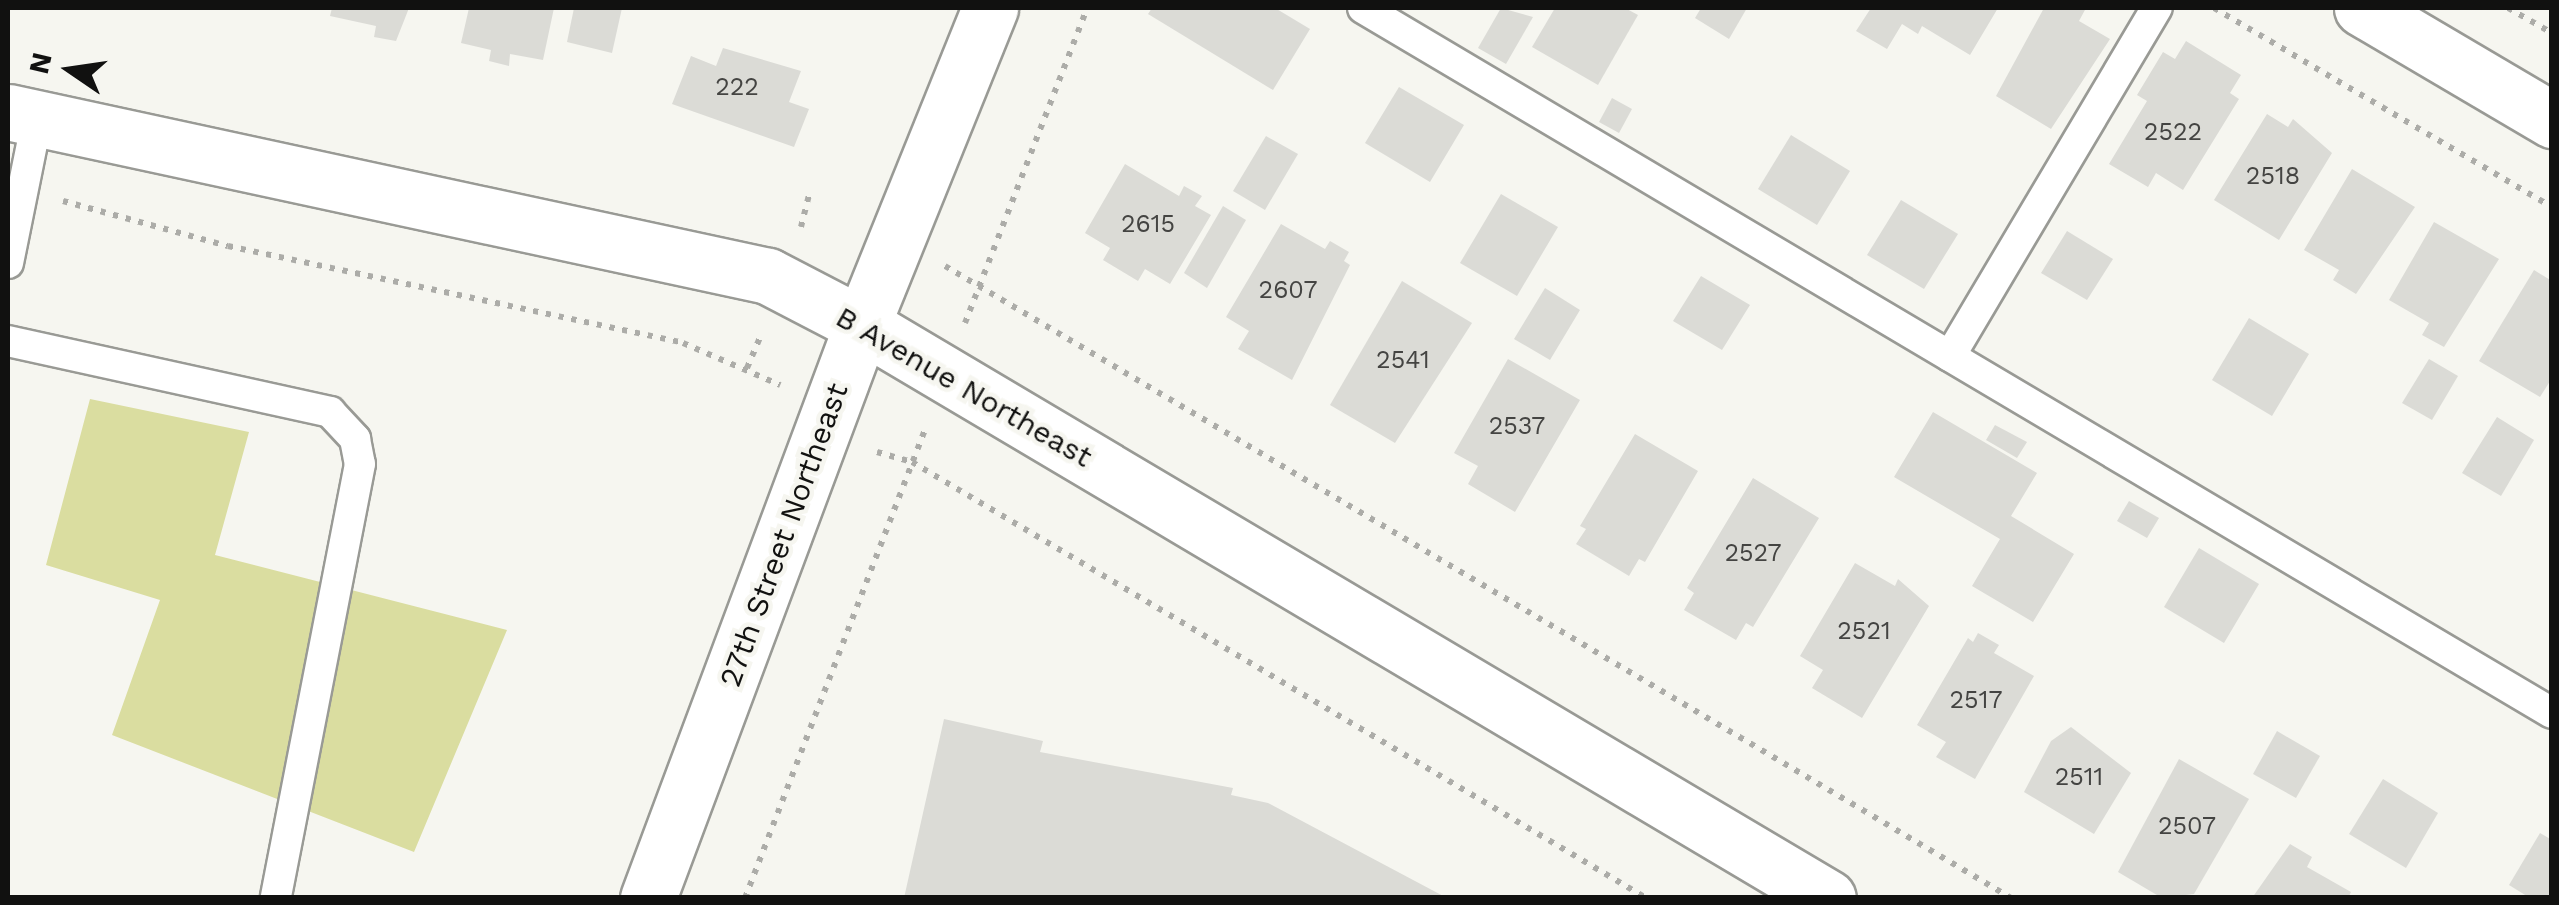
<!DOCTYPE html>
<html>
<head>
<meta charset="utf-8">
<style>
	body { margin:0 }
	#map { position:relative; width:2559px; height:905px; overflow:hidden; background:#f6f6f0; font-family:"Work Sans",sans-serif }
	div>[style] { position:absolute }
	.green>* { inset:0; background:#dadda0 }
	.building>* { inset:0; background:#dbdbd6 }
	.path>* { height:6px; margin-top:-3px; transform-origin:0; background:repeating-linear-gradient(90deg,#acaca8 0 5px,transparent 0 13px) }
	.roads { filter:drop-shadow(2px 0 #999a95) drop-shadow(-2px 0 #999a95) drop-shadow(0 2px #999a95) drop-shadow(0 -2px #999a95) }
	.lane>* { height:30px; margin:-15px; padding:0 15px; transform-origin:15px; border-radius:15px; background:#fff }
	.street>* { height:55px; margin:-27.5px; padding:0 27.5px; transform-origin:27.5px; border-radius:27.5px; background:#fff }
	span { translate:-50% -50%; white-space:nowrap; text-align:center; line-height:1.15; -webkit-text-stroke:9px #f6f6f0; paint-order:stroke }
	.number-label { font-size:25px; color:#444442 }
	.number-label span { -webkit-text-stroke-width:0 }
	.street-label { font-size:30px; color:#111110 }
	.frame { position:absolute; inset:0; border:10px solid #111110; pointer-events:none }
	.north { position:absolute; left:20px; top:20px; width:100px; height:100px; -webkit-text-stroke:8px #f6f6f0; paint-order:stroke; rotate:283deg; font-size:28px; font-weight:700; line-height:40px; text-align:center; color:#111110 }
	.north::after { content:''; display:block; margin:auto; width:35px; height:45px; background:#111110; clip-path:polygon(50% 0,100% 100%,50% 72%,0 100%) }
</style>
</head>
<body>
<div id="map">
	<div class="green">
		<div style="clip-path:polygon(90px 399px,249px 432px,215px 555px,507px 630px,414px 852px,112px 735px,160px 600px,46px 565px)"></div>
	</div>
	<div class="building">
		<div style="clip-path:polygon(332px 8px,409px 8px,396px 41px,374px 37px,376px 26px,330px 16px)"></div>
		<div style="clip-path:polygon(469px 8px,554px 8px,543px 60px,510px 54px,509px 66px,489px 61px,491px 50px,461px 43px)"></div>
		<div style="clip-path:polygon(574px 8px,622px 8px,612px 53px,567px 42px)"></div>
		<div style="clip-path:polygon(1152px 8px,1275px 8px,1310px 29px,1273px 90px,1148px 14px)"></div>
		<div style="clip-path:polygon(1501px 8px,1533px 17px,1506px 64px,1478px 48px)"></div>
		<div style="clip-path:polygon(1555px 8px,1625px 8px,1638px 15px,1598px 85px,1532px 47px)"></div>
		<div style="clip-path:polygon(1701px 8px,1747px 8px,1729px 39px,1695px 18px)"></div>
		<div style="clip-path:polygon(1871px 8px,1998px 8px,1970px 55px,1922px 26px,1918px 34px,1902px 24px,1887px 49px,1856px 31px)"></div>
		<div style="clip-path:polygon(2044px 8px,2086px 8px,2079px 21px,2110px 39px,2051px 129px,1996px 96px)"></div>
		<div style="clip-path:polygon(2186px 41px,2241px 75px,2230px 93px,2239px 99px,2183px 190px,2156px 173px,2148px 187px,2109px 164px,2147px 101px,2137px 95px,2163px 52px,2175px 59px)"></div>
		<div style="clip-path:polygon(723px 48px,801px 71px,789px 102px,809px 109px,794px 147px,672px 104px,691px 56px,716px 66px)"></div>
		<div style="clip-path:polygon(1399px 87px,1464px 125px,1430px 182px,1365px 143px)"></div>
		<div style="clip-path:polygon(1612px 98px,1632px 109px,1619px 133px,1599px 122px)"></div>
		<div style="clip-path:polygon(2267px 114px,2288px 127px,2293px 119px,2332px 153px,2279px 240px,2214px 200px)"></div>
		<div style="clip-path:polygon(1791px 135px,1850px 171px,1817px 225px,1758px 189px)"></div>
		<div style="clip-path:polygon(1266px 136px,1298px 154px,1265px 210px,1233px 191px)"></div>
		<div style="clip-path:polygon(1125px 164px,1179px 196px,1184px 186px,1202px 196px,1195px 206px,1211px 215px,1170px 284px,1145px 269px,1138px 281px,1103px 260px,1110px 248px,1085px 233px)"></div>
		<div style="clip-path:polygon(2352px 169px,2415px 207px,2356px 294px,2333px 280px,2339px 270px,2304px 250px)"></div>
		<div style="clip-path:polygon(1501px 194px,1558px 227px,1517px 296px,1460px 263px)"></div>
		<div style="clip-path:polygon(1901px 200px,1958px 234px,1924px 289px,1867px 255px)"></div>
		<div style="clip-path:polygon(1223px 206px,1246px 220px,1207px 288px,1184px 273px)"></div>
		<div style="clip-path:polygon(2434px 222px,2499px 259px,2444px 347px,2422px 335px,2429px 323px,2389px 300px)"></div>
		<div style="clip-path:polygon(1281px 224px,1325px 249px,1330px 241px,1349px 252px,1344px 261px,1350px 265px,1292px 380px,1238px 349px,1249px 331px,1226px 317px)"></div>
		<div style="clip-path:polygon(2067px 231px,2113px 259px,2087px 300px,2041px 273px)"></div>
		<div style="clip-path:polygon(2534px 270px,2552px 281px,2552px 378px,2540px 397px,2479px 361px)"></div>
		<div style="clip-path:polygon(1701px 276px,1750px 305px,1722px 350px,1673px 321px)"></div>
		<div style="clip-path:polygon(1402px 281px,1472px 323px,1395px 443px,1330px 405px)"></div>
		<div style="clip-path:polygon(1545px 288px,1580px 310px,1550px 360px,1514px 339px)"></div>
		<div style="clip-path:polygon(2249px 318px,2309px 354px,2272px 416px,2212px 380px)"></div>
		<div style="clip-path:polygon(1508px 359px,1580px 400px,1515px 512px,1468px 484px,1478px 466px,1454px 453px)"></div>
		<div style="clip-path:polygon(2429px 359px,2458px 376px,2432px 420px,2402px 403px)"></div>
		<div style="clip-path:polygon(1933px 412px,2037px 473px,2011px 516px,2074px 554px,2033px 622px,1972px 586px,2000px 539px,1894px 477px)"></div>
		<div style="clip-path:polygon(2497px 417px,2534px 440px,2501px 496px,2462px 473px)"></div>
		<div style="clip-path:polygon(1995px 425px,2027px 442px,2017px 458px,1986px 440px)"></div>
		<div style="clip-path:polygon(1635px 434px,1698px 471px,1645px 562px,1639px 559px,1629px 576px,1576px 544px,1586px 529px,1580px 526px)"></div>
		<div style="clip-path:polygon(1753px 478px,1819px 518px,1753px 627px,1746px 623px,1736px 640px,1684px 610px,1694px 593px,1687px 588px)"></div>
		<div style="clip-path:polygon(2129px 501px,2159px 518px,2147px 538px,2117px 521px)"></div>
		<div style="clip-path:polygon(2199px 548px,2259px 584px,2224px 643px,2164px 607px)"></div>
		<div style="clip-path:polygon(1855px 563px,1895px 586px,1898px 579px,1929px 606px,1862px 718px,1812px 688px,1823px 670px,1800px 656px)"></div>
		<div style="clip-path:polygon(1978px 633px,1999px 645px,1994px 653px,2034px 676px,1975px 779px,1936px 757px,1946px 742px,1917px 725px,1968px 638px,1973px 642px)"></div>
		<div style="clip-path:polygon(944px 719px,1043px 741px,1040px 752px,1233px 788px,1231px 795px,1268px 803px,1447px 898px,904px 898px)"></div>
		<div style="clip-path:polygon(2071px 727px,2131px 773px,2094px 834px,2024px 792px,2051px 741px)"></div>
		<div style="clip-path:polygon(2277px 731px,2320px 756px,2296px 798px,2253px 774px)"></div>
		<div style="clip-path:polygon(2179px 759px,2249px 799px,2194px 894px,2162px 898px,2118px 872px)"></div>
		<div style="clip-path:polygon(2383px 779px,2438px 813px,2406px 868px,2349px 834px)"></div>
		<div style="clip-path:polygon(2540px 833px,2552px 840px,2550px 898px,2530px 898px,2509px 885px)"></div>
		<div style="clip-path:polygon(2290px 844px,2312px 857px,2307px 867px,2351px 892px,2348px 898px,2252px 898px)"></div>
	</div>
	<div class="path">
		<div style="left:2214px;top:8px;width:392px;rotate:30.5deg"></div>
		<div style="left:2508px;top:8px;width:51px;rotate:29.6deg"></div>
		<div style="left:63px;top:201px;width:171px;rotate:15.3deg"></div>
		<div style="left:228px;top:246px;width:465px;rotate:12deg"></div>
		<div style="left:683px;top:343px;width:106px;rotate:23.4deg"></div>
		<div style="left:801px;top:227px;width:36px;rotate:-76deg"></div>
		<div style="left:945px;top:266px;width:1239px;rotate:30.66deg"></div>
		<div style="left:965px;top:323px;width:338px;rotate:-68.8deg"></div>
		<div style="left:747px;top:368px;width:34px;rotate:-67deg"></div>
		<div style="left:877px;top:452px;width:36px;rotate:16deg"></div>
		<div style="left:912px;top:462px;width:854px;rotate:30.71deg"></div>
		<div style="left:745px;top:898px;width:505px;rotate:-68.98deg"></div>
	</div>
	<div class="roads">
		<div class="lane">
			<div style="left:1363px;top:8px;width:1382px;rotate:30.67deg"></div>
			<div style="left:8px;top:263px;width:147px;rotate:-78.6deg"></div>
			<div style="left:8px;top:341px;width:330px;rotate:12.4deg"></div>
			<div style="left:330px;top:412px;width:37px;rotate:47deg"></div>
			<div style="left:355px;top:439px;width:25px;rotate:79deg"></div>
			<div style="left:360px;top:464px;width:442px;rotate:101deg"></div>
			<div style="left:1950px;top:356px;width:405px;rotate:-59.3deg"></div>
		</div>
		<div class="street">
			<div style="left:2362px;top:8px;width:221px;rotate:30.5deg"></div>
			<div style="left:8px;top:112px;width:777px;rotate:12.18deg"></div>
			<div style="left:768px;top:276px;width:106px;rotate:27.5deg"></div>
			<div style="left:862px;top:325px;width:1123px;rotate:30.68deg"></div>
			<div style="left:648px;top:898px;width:612px;rotate:-69.52deg"></div>
			<div style="left:862px;top:325px;width:342px;rotate:-68deg"></div>
		</div>
	</div>
	<div class="number-label">
		<span style="left:737px;top:87px">222</span>
		<span style="left:2173px;top:132px">2522</span>
		<span style="left:2273px;top:176px">2518</span>
		<span style="left:1148px;top:224px">2615</span>
		<span style="left:1288px;top:290px">2607</span>
		<span style="left:1403px;top:360px">2541</span>
		<span style="left:1517px;top:426px">2537</span>
		<span style="left:1753px;top:553px">2527</span>
		<span style="left:1864px;top:631px">2521</span>
		<span style="left:1976px;top:700px">2517</span>
		<span style="left:2079px;top:777px">2511</span>
		<span style="left:2187px;top:826px">2507</span>
	</div>
	<div class="street-label">
		<span style="left:964px;top:387px;rotate:30deg">B Avenue Northeast</span>
		<span style="left:784px;top:535px;rotate:-70deg">27th Street Northeast</span>
	</div>
	<div class="frame"></div>
	<div class="north">N</div>
</div>
</body>
</html>
